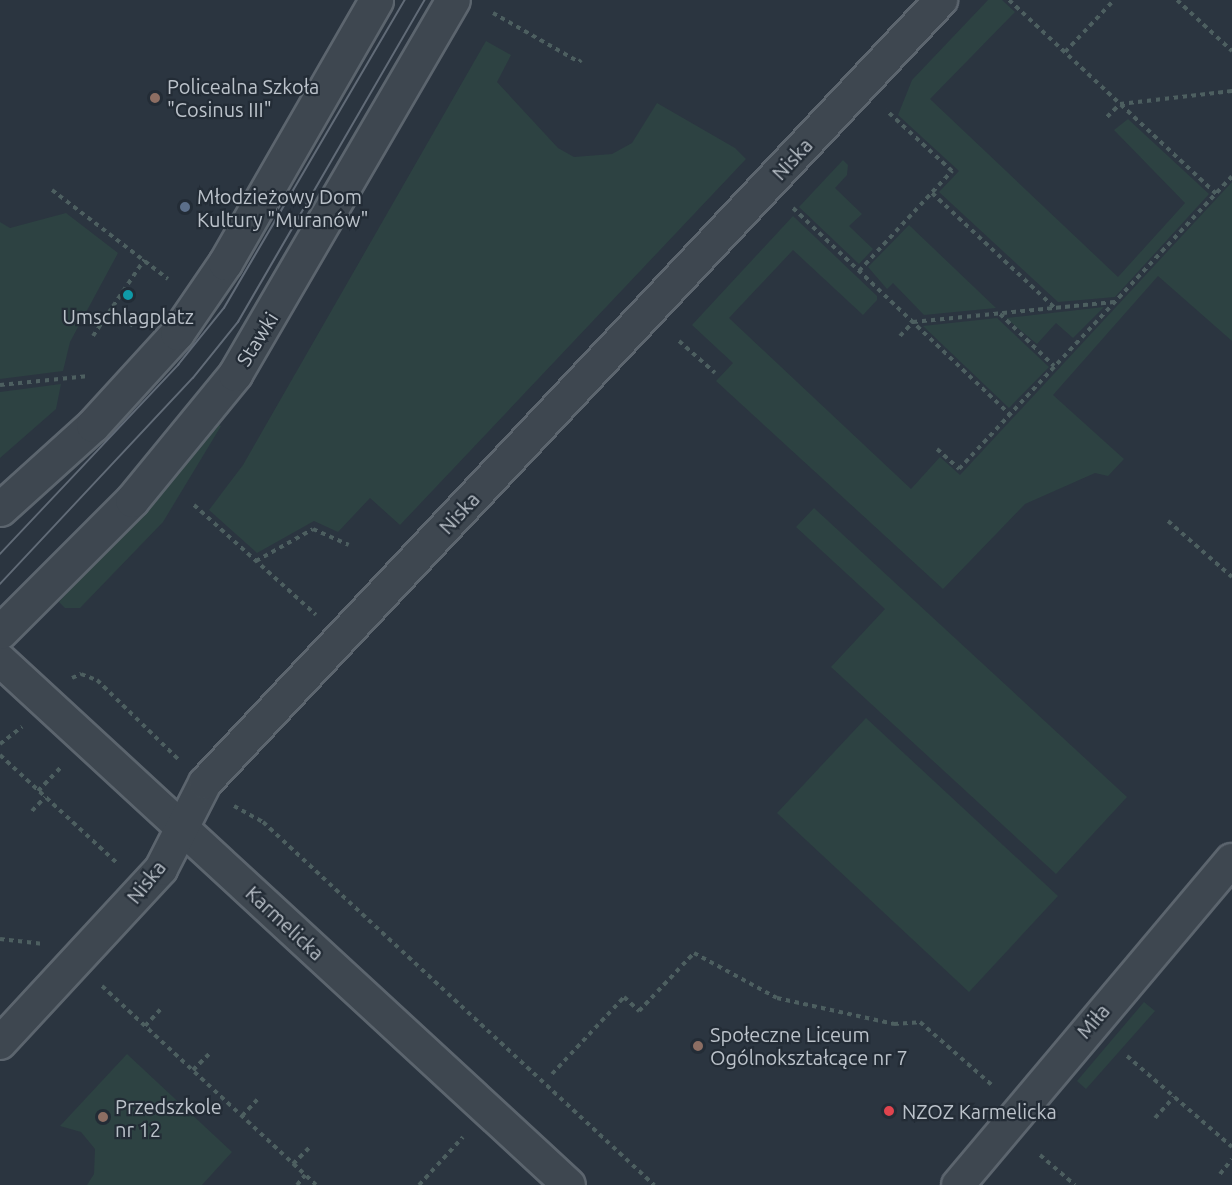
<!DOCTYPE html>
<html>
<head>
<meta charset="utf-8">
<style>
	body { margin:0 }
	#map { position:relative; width:1232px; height:1185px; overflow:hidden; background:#2b3540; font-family:Ubuntu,sans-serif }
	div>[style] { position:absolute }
	.green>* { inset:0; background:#2d4242 }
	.path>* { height:4px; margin-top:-2px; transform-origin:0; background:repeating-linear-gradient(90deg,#4d5f60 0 4.5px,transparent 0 9px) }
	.roads { filter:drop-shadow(2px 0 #5c656e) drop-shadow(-2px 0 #5c656e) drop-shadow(0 2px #5c656e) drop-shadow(0 -2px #5c656e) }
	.minor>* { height:32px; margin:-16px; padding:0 16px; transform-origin:16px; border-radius:16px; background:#3e4750 }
	.tertiary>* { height:33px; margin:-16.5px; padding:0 16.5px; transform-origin:16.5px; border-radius:16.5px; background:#3e4750 }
	.tram>* { height:1.5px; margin:-0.75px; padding:0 0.75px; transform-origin:0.75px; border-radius:0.75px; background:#616b77 }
	.dots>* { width:16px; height:16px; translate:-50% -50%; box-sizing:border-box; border:3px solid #232c36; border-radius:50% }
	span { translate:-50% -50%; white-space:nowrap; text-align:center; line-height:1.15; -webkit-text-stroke:4.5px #232c36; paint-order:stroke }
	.poi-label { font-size:20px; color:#bbc2ca }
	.left { translate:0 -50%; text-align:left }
	.street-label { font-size:20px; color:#bbc2ca }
</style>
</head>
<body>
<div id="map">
	<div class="green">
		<div style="clip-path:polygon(988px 0,1002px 0,1015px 12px,930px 99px,1118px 277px,1185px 203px,1114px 130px,1128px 119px,1209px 194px,1115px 297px,1058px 302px,939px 192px,959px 171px,898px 115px,912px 80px)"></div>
		<div style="clip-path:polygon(486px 41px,511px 55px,497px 82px,558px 148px,574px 157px,612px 154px,632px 143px,657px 103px,735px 148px,746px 159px,400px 525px,370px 498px,338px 532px,314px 521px,257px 553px,209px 510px,243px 465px)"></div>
		<div style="clip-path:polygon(843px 160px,848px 165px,847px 175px,835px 188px,862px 214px,849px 226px,873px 249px,859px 264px,799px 207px)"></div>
		<div style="clip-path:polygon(1232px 182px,1232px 341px,1158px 276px,1053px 395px,1124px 459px,1108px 476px,1095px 473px,1025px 504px,943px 589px,716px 381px,733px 363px,692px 325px,793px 216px,877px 296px,877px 300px,863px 315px,793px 250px,729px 318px,911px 489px,940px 457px,960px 475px)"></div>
		<div style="clip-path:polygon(66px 213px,118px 253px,70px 342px,63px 371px,0 379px,0 222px,10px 228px)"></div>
		<div style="clip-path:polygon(909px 225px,996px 308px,924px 315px,893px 283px,887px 289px,868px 267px)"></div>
		<div style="clip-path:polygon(1104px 307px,1073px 338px,1056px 323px,1037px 344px,1006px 318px)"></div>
		<div style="clip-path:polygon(997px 318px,1049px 367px,1009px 408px,923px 326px)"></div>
		<div style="clip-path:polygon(61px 384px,56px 409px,0 458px,0 392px)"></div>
		<div style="clip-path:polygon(217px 424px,221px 426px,163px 522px,80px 608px,65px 608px,59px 602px)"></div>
		<div style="clip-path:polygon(814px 508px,1127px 797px,1056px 874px,831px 667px,885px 609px,796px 527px)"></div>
		<div style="clip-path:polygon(866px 718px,1058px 896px,969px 992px,777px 813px)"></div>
		<div style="clip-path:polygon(1144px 1002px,1155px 1011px,1086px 1089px,1077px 1081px)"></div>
		<div style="clip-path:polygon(127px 1054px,232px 1152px,202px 1185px,87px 1185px,94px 1174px,95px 1149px,81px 1132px,60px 1126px)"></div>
	</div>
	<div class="path">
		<div style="left:1009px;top:0;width:284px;rotate:43.1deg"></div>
		<div style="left:1177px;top:0;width:75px;rotate:42.8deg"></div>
		<div style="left:493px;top:13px;width:99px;rotate:29.7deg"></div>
		<div style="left:579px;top:62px;width:3px;rotate:-45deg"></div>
		<div style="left:1065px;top:52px;width:71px;rotate:-46.7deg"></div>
		<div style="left:1107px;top:117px;width:18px;rotate:-45deg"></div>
		<div style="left:1120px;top:104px;width:113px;rotate:-6.6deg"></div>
		<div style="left:52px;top:190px;width:146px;rotate:37.5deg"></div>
		<div style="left:932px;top:193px;width:167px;rotate:43.1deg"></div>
		<div style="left:793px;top:208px;width:300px;rotate:43.6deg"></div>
		<div style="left:859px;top:271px;width:137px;rotate:-47.1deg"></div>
		<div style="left:952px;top:171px;width:90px;rotate:-137.3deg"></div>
		<div style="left:109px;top:309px;width:29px;rotate:35deg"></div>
		<div style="left:1000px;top:314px;width:75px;rotate:43.9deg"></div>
		<div style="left:93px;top:336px;width:92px;rotate:-56.1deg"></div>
		<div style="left:900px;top:336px;width:19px;rotate:-47deg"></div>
		<div style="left:913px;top:322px;width:202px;rotate:-5.7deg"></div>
		<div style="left:679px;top:341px;width:48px;rotate:41.6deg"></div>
		<div style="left:0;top:385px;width:89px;rotate:-5.8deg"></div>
		<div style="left:937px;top:449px;width:30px;rotate:42deg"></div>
		<div style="left:959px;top:469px;width:400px;rotate:-47deg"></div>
		<div style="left:194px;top:505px;width:164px;rotate:42deg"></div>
		<div style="left:1168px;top:521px;width:85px;rotate:41.2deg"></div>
		<div style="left:256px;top:561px;width:65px;rotate:-29.3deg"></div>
		<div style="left:313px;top:529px;width:39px;rotate:24deg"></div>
		<div style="left:72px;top:678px;width:10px;rotate:-24deg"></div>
		<div style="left:81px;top:674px;width:17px;rotate:21deg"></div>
		<div style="left:97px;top:680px;width:113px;rotate:44.3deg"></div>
		<div style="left:0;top:744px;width:28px;rotate:-38deg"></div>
		<div style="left:0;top:755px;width:161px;rotate:42.7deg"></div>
		<div style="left:38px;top:791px;width:33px;rotate:-46deg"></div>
		<div style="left:234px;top:806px;width:33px;rotate:29deg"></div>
		<div style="left:263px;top:822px;width:534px;rotate:42.87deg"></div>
		<div style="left:32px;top:811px;width:19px;rotate:-47deg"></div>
		<div style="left:0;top:939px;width:44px;rotate:6.5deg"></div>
		<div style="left:102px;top:986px;width:292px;rotate:42.9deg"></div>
		<div style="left:145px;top:1026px;width:23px;rotate:-47deg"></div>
		<div style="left:1127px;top:1056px;width:139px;rotate:40.9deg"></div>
		<div style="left:193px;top:1070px;width:23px;rotate:-45deg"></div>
		<div style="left:552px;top:1074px;width:105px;rotate:-46.9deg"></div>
		<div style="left:624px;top:997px;width:21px;rotate:43deg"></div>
		<div style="left:639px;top:1011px;width:80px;rotate:-46.5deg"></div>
		<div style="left:694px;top:953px;width:94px;rotate:28.5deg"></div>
		<div style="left:777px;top:998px;width:120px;rotate:12.5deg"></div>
		<div style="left:894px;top:1024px;width:26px;rotate:-4deg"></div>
		<div style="left:920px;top:1022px;width:97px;rotate:41.2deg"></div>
		<div style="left:242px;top:1116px;width:23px;rotate:-47deg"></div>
		<div style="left:1155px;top:1118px;width:28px;rotate:-48deg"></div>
		<div style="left:1040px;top:1155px;width:46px;rotate:40.6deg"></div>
		<div style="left:293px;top:1164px;width:24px;rotate:-45deg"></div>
		<div style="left:1220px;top:1174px;width:19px;rotate:-51deg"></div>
		<div style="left:297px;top:1185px;width:13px;rotate:-51deg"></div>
		<div style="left:419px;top:1185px;width:65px;rotate:-47.5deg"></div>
	</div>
	<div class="roads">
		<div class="minor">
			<div style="left:0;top:660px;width:774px;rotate:42.7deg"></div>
			<div style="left:0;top:1043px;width:237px;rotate:-47.2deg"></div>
			<div style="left:161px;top:869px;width:97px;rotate:-62.9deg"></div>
			<div style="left:205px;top:783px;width:1075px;rotate:-46.77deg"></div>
			<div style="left:958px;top:1185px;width:425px;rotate:-49.9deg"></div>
		</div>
		<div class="tertiary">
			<div style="left:0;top:509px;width:125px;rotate:-42.1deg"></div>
			<div style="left:93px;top:425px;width:125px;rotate:-47.6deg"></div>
			<div style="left:177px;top:333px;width:85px;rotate:-55.6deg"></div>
			<div style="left:225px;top:263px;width:303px;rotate:-60.1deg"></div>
			<div style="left:0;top:632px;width:187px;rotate:-45deg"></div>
			<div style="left:132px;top:500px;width:163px;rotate:-50.7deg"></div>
			<div style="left:235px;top:374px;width:433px;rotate:-59.8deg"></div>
		</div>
	</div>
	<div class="tram">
		<div style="left:0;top:554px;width:260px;rotate:-46.7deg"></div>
		<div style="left:178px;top:365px;width:73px;rotate:-51.1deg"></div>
		<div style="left:224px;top:308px;width:357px;rotate:-59.6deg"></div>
		<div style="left:0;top:584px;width:282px;rotate:-46.9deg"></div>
		<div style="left:193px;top:378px;width:72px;rotate:-51.2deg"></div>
		<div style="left:238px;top:322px;width:372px;rotate:-59.9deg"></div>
	</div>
	<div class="dots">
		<div style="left:155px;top:98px;background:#8d6e63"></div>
		<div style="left:185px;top:207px;background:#5c6f8a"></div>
		<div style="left:128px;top:295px;background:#0f9aa8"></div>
		<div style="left:698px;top:1046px;background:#8d6e63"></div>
		<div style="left:889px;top:1111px;background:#e0444e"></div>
		<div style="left:103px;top:1117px;background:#8d6e63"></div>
	</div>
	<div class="poi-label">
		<span class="left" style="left:167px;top:98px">Policealna Szkoła<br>"Cosinus III"</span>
		<span class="left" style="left:197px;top:208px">Młodzieżowy Dom<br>Kultury "Muranów"</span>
		<span style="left:128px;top:316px">Umschlagplatz</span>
		<span class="left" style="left:710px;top:1046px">Społeczne Liceum<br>Ogólnokształcące nr 7</span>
		<span class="left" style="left:115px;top:1118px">Przedszkole<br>nr 12</span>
		<span class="left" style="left:902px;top:1111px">NZOZ Karmelicka</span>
	</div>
	<div class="street-label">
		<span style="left:792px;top:159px;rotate:-47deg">Niska</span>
		<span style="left:257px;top:339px;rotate:-58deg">Stawki</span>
		<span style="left:459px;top:513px;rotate:-47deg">Niska</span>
		<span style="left:146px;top:882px;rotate:-51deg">Niska</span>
		<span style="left:285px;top:923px;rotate:43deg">Karmelicka</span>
		<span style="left:1093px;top:1021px;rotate:-49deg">Miła</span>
	</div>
</div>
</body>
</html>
